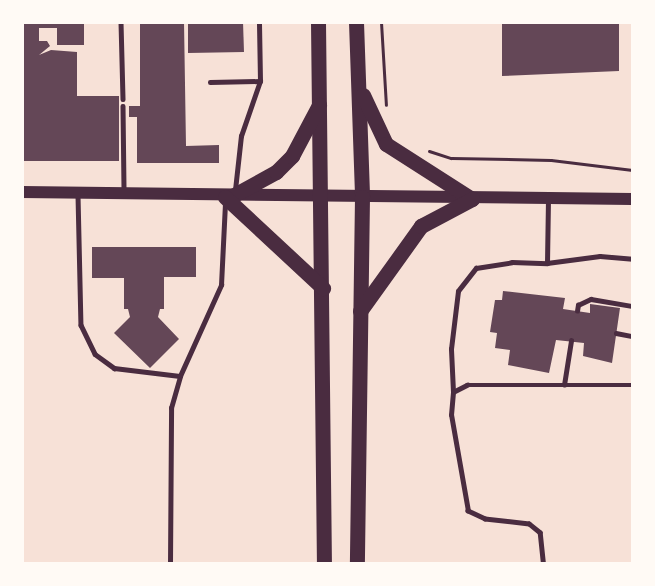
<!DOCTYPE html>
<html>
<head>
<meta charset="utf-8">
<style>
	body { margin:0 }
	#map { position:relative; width:655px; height:586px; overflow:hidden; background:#f7e1d7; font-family:Barlow,sans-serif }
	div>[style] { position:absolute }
	.building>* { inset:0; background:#644757 }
	.path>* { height:3px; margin:-1.5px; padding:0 1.5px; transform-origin:1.5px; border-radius:1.5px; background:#4a2c40 }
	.service>* { height:4.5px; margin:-2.25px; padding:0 2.25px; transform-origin:2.25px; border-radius:2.25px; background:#4a2c40 }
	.secondary>* { height:12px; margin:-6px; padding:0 6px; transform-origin:6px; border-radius:6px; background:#4a2c40 }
	.primary>* { height:15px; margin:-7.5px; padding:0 7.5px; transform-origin:7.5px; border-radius:7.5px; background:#4a2c40 }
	span { translate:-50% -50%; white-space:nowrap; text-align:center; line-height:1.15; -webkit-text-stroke:5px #fffaf5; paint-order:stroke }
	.frame { position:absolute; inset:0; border:24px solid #fffaf5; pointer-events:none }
</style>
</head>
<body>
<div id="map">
	<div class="building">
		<div style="clip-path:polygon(22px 22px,84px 22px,84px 45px,57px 45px,57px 28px,39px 28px,39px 41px,47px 41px,50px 46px,39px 55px,51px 50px,77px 52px,77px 96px,119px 96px,119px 161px,22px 161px)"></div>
		<div style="clip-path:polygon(140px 22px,184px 22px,186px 146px,219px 145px,219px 163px,137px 163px,137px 117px,129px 117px,129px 106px,140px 106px)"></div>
		<div style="clip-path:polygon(188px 22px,243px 22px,244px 52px,188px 53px)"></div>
		<div style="clip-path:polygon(502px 22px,619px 22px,619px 71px,502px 76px)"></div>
		<div style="clip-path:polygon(92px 247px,196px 247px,196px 277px,164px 277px,164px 309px,160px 309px,158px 317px,179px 339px,150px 368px,114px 333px,130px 317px,128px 309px,124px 309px,124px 278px,92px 278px)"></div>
		<div style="clip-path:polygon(503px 291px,565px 298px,563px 309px,590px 313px,590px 304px,620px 308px,612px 363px,583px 356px,584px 343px,556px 340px,549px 373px,508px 365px,510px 350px,495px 348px,497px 333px,490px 332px,495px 300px,502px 300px)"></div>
	</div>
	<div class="path">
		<div style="left:381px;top:22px;width:83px;rotate:86.6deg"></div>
		<div style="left:429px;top:151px;width:23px;rotate:18deg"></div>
		<div style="left:451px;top:158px;width:100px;rotate:1.1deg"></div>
		<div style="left:551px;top:160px;width:82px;rotate:7deg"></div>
	</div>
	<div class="service">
		<div style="left:121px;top:22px;width:77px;rotate:88.5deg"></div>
		<div style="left:210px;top:82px;width:50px;rotate:-1.1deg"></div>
		<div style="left:123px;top:106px;width:85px;rotate:89.3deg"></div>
		<div style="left:235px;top:190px;width:54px;rotate:-83.7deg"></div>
		<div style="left:241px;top:136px;width:58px;rotate:-70.9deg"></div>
		<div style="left:260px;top:81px;width:59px;rotate:-91deg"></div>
		<div style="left:78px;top:195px;width:130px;rotate:88.7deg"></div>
		<div style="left:81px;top:325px;width:32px;rotate:64deg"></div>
		<div style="left:95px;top:354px;width:24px;rotate:36deg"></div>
		<div style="left:114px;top:368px;width:66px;rotate:6.9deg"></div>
		<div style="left:547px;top:263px;width:53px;rotate:-7.5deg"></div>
		<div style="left:600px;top:256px;width:32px;rotate:5deg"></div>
		<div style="left:577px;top:311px;width:6px;rotate:-81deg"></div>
		<div style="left:578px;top:305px;width:14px;rotate:-25deg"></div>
		<div style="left:591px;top:299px;width:42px;rotate:9.7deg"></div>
		<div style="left:616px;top:333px;width:16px;rotate:11deg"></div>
		<div style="left:564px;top:385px;width:45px;rotate:-81deg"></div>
		<div style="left:453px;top:392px;width:43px;rotate:-92.7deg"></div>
		<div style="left:451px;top:349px;width:58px;rotate:-83.1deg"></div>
		<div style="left:458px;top:291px;width:29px;rotate:-52deg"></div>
		<div style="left:476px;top:268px;width:36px;rotate:-9deg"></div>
		<div style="left:512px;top:262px;width:35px;rotate:2deg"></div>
		<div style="left:547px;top:263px;width:64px;rotate:-89.1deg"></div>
		<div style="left:170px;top:564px;width:156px;rotate:-89.6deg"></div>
		<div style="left:171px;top:408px;width:33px;rotate:-74deg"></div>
		<div style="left:180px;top:376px;width:100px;rotate:-65.7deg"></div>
		<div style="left:221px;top:285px;width:83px;rotate:-87.2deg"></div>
		<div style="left:543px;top:564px;width:31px;rotate:-96deg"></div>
		<div style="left:540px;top:533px;width:14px;rotate:-141deg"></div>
		<div style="left:529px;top:524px;width:44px;rotate:-173.5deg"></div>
		<div style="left:485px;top:519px;width:19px;rotate:-155deg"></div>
		<div style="left:468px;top:511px;width:97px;rotate:-100deg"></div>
		<div style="left:451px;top:415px;width:23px;rotate:-85deg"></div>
		<div style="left:453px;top:392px;width:16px;rotate:-27deg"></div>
		<div style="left:467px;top:385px;width:165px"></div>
	</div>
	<div class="secondary">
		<div style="left:22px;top:192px;width:610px;rotate:0.66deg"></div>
	</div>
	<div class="primary">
		<div style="left:318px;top:22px;width:542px;rotate:89.37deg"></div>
		<div style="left:356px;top:22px;width:175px;rotate:88deg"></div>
		<div style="left:362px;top:197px;width:367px;rotate:90.8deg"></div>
		<div style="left:363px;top:95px;width:54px;rotate:64.9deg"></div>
		<div style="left:386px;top:144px;width:102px;rotate:32.6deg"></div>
		<div style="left:234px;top:195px;width:48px;rotate:-28.7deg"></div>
		<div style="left:276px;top:172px;width:23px;rotate:-45deg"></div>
		<div style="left:292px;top:156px;width:58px;rotate:-62.1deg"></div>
		<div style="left:225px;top:197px;width:134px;rotate:42.9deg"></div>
		<div style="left:360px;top:311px;width:105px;rotate:-54.3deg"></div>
		<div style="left:421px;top:226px;width:58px;rotate:-27.9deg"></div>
	</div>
	<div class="frame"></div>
</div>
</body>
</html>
